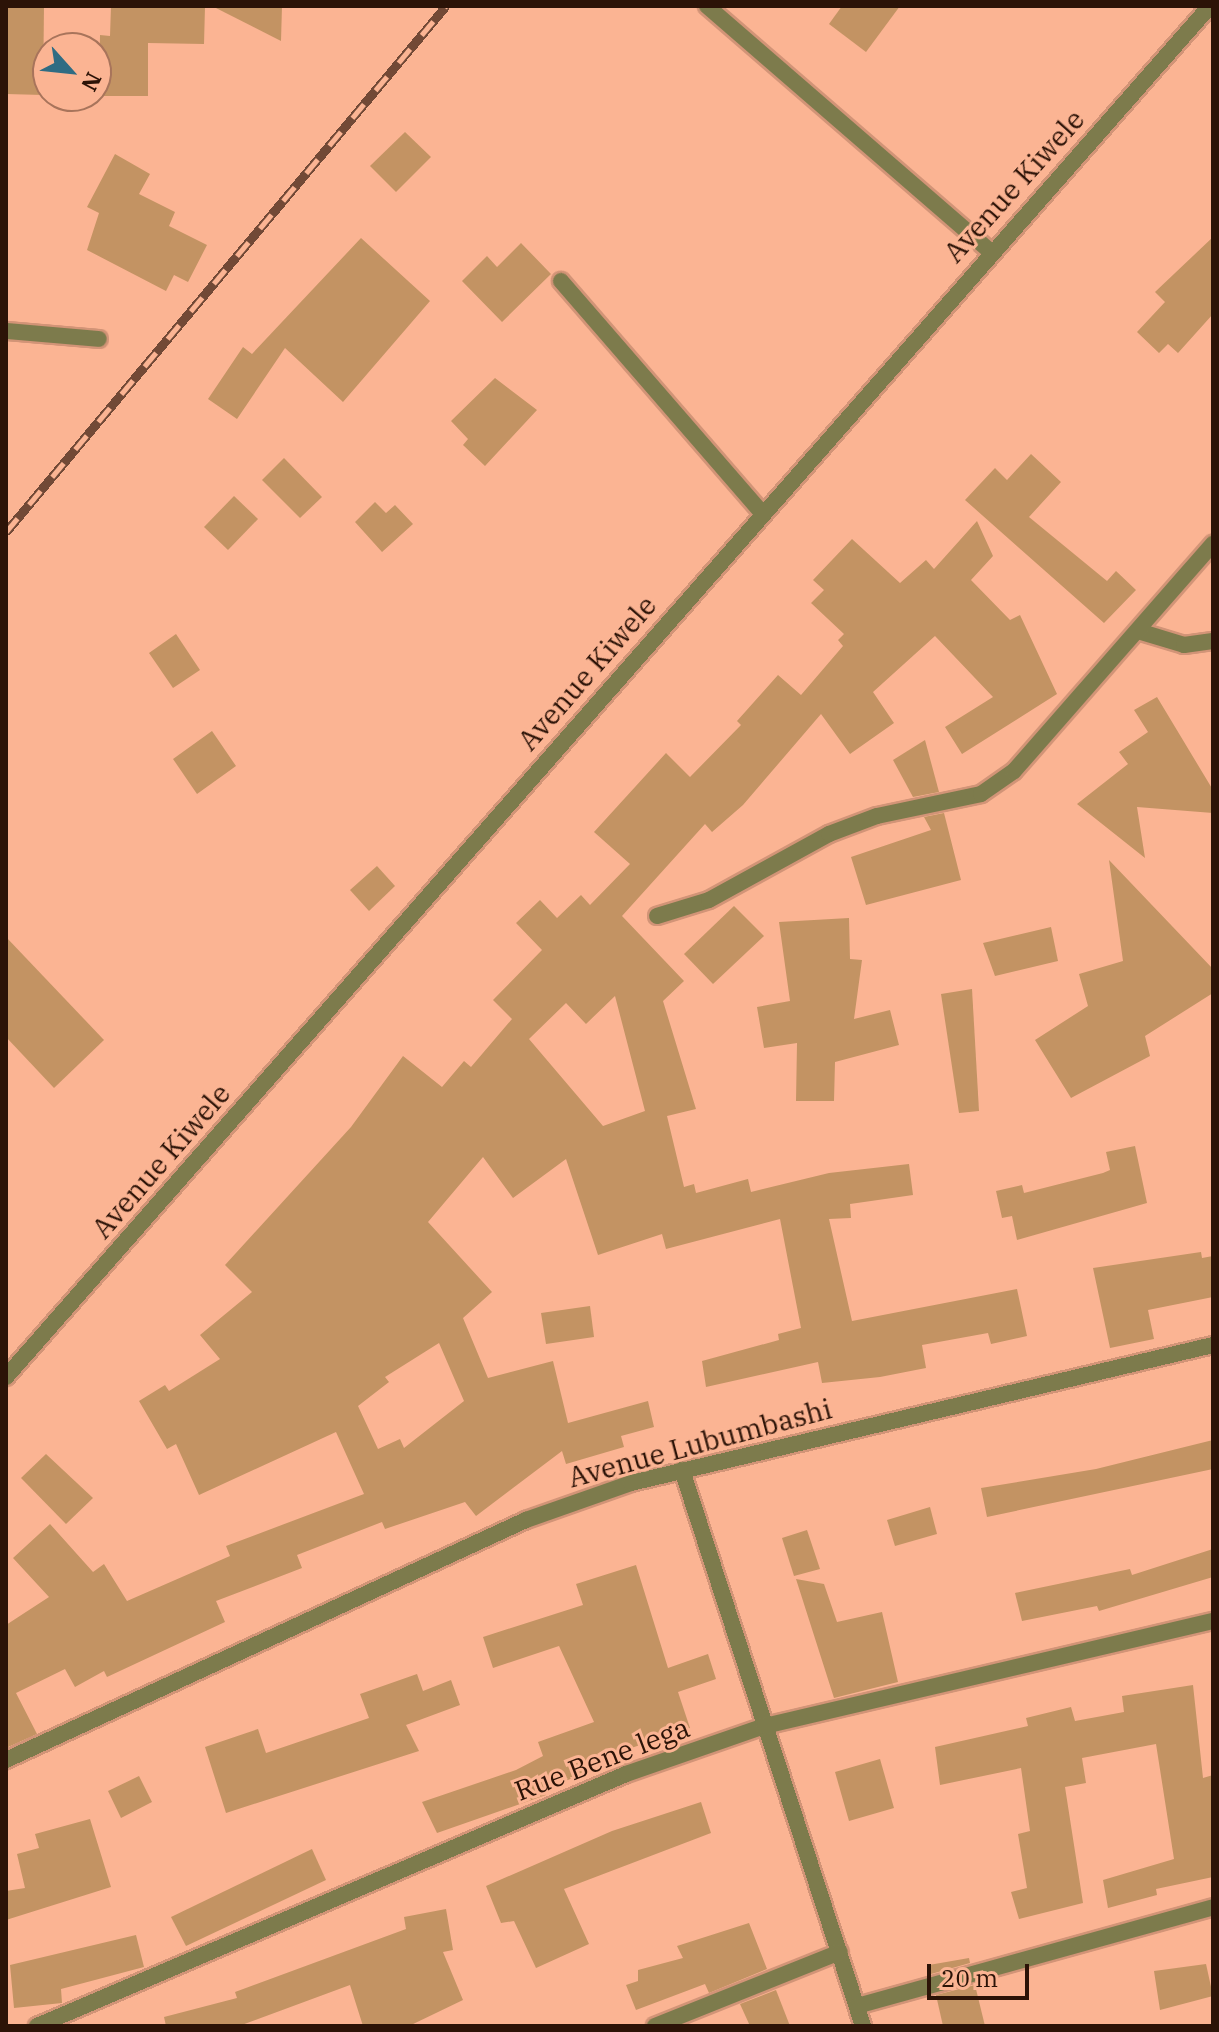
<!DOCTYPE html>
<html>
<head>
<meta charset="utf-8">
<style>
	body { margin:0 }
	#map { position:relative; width:1219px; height:2032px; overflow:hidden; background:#fbb493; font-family:"IBM Plex Serif",serif }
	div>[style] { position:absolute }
	.building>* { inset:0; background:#c39363 }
	.roads { filter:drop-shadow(2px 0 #d29477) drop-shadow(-2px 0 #d29477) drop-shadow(0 2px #d29477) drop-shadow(0 -2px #d29477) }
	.minor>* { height:16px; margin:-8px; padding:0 8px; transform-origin:8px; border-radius:8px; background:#7d7b4c }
	.tertiary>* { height:16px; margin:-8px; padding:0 8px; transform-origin:8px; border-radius:8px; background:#7d7b4c }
	.rail>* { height:9px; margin-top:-4.5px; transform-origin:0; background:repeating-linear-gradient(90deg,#fbb493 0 18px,#724936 0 36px); box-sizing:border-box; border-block:2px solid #724936 }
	span { translate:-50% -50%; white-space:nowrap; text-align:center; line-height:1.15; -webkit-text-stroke:6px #fbb493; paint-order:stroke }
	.street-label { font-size:28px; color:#2c1307 }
	.frame { position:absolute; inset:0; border:8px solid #2c1307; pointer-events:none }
	.north { position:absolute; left:32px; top:32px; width:80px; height:80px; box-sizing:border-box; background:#fbb493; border:2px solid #a8745b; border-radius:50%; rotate:117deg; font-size:22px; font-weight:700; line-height:32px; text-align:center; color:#2c1307 }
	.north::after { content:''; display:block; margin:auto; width:28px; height:36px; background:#2f6c83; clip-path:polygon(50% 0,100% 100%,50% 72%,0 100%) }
	.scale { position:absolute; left:927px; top:1964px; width:102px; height:36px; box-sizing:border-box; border:4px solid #2c1307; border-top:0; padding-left:10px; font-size:24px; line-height:28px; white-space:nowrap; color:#2c1307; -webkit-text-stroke:6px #fbb493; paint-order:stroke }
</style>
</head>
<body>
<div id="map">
	<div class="building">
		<div style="clip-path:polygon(6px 6px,44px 6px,43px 95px,6px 94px)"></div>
		<div style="clip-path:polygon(111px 6px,205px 7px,204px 44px,148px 43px,148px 96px,99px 96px,100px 35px,110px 36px)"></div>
		<div style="clip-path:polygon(212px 6px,282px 6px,281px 41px)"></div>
		<div style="clip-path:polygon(842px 6px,900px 6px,866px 52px,829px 24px)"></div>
		<div style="clip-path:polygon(405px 132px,431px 157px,396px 192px,370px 166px)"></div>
		<div style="clip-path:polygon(115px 154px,150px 174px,139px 194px,175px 212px,169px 226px,207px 245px,188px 282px,174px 275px,166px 291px,87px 250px,99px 213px,87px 207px)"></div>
		<div style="clip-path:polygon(1213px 237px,1213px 314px,1178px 353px,1168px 344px,1159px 353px,1137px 332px,1165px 302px,1155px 292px)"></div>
		<div style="clip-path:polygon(361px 238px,430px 301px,343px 402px,285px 348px,237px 419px,208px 399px,243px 347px,252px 354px)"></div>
		<div style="clip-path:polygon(521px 243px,551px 274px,502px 322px,462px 281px,487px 256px,497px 267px)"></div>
		<div style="clip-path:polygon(495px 378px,537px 410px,485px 466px,463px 445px,468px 439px,451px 421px)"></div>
		<div style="clip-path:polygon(1031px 454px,1061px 482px,1029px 517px,1107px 581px,1116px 571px,1136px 590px,1104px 623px,965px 500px,995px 468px,1007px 480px)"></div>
		<div style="clip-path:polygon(284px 458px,322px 497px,300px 518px,262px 480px)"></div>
		<div style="clip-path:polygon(234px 496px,258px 519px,228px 550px,204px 527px)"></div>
		<div style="clip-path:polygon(375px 502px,386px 513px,395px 505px,413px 524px,382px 552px,355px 522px)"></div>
		<div style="clip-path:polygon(evenodd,977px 521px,993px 556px,971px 580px,1010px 620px,1020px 615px,1057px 694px,962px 754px,945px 727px,993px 697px,935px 636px,873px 692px,894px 723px,850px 754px,821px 714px,743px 805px,712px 832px,705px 824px,622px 916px,684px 981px,663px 1001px,696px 1109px,667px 1116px,684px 1187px,694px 1184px,696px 1193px,748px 1179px,751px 1192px,829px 1173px,909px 1164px,913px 1195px,850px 1204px,851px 1218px,829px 1219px,852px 1321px,1017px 1289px,1027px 1336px,991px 1344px,988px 1333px,922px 1345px,926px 1368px,880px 1377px,822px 1383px,818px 1362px,706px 1387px,702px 1361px,779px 1340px,778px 1334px,801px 1328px,780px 1219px,666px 1249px,662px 1234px,598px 1255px,566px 1159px,513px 1198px,483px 1157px,428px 1222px,492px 1292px,463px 1318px,488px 1378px,553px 1361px,568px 1423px,648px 1401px,654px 1427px,621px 1436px,624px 1447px,566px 1464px,562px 1451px,476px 1516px,465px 1502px,385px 1529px,382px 1522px,297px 1555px,302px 1568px,216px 1601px,225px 1622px,107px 1677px,104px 1671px,75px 1687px,65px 1669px,16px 1693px,37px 1734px,6px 1748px,6px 1625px,49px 1597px,13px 1558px,50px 1524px,93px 1572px,104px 1564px,127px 1601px,230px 1556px,226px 1546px,364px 1494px,336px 1432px,199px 1495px,176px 1444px,167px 1449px,139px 1401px,165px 1385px,169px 1391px,220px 1359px,200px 1335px,252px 1292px,225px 1265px,351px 1127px,403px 1056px,442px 1087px,464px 1061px,471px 1067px,512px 1019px,493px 1000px,542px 950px,516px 923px,540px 900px,557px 918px,581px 895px,590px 905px,630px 864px,594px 832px,666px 753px,690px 777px,741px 725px,737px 721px,778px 675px,801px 695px,843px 646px,838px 640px,844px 634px,811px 603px,824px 590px,813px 580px,852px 539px,900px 583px,926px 560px,934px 569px,977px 521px,615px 996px,645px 1111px,603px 1126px,529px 1039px,566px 1003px,586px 1024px,615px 996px,977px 521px,439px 1343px,464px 1401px,404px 1448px,400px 1439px,378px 1449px,358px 1406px,389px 1382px,385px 1377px,439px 1343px)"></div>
		<div style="clip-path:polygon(176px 634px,200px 670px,173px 688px,149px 653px)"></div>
		<div style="clip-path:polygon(1157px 697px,1213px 790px,1213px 813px,1137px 807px,1145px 858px,1077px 804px,1128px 764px,1119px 752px,1148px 732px,1134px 710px)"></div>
		<div style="clip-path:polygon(212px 731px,236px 766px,197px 794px,173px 759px)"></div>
		<div style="clip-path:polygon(925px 740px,939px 792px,913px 797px,893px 760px)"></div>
		<div style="clip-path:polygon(944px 813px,961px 880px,866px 905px,851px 857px,931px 830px,924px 817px)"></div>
		<div style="clip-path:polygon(1109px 860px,1213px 969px,1213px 993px,1145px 1036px,1150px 1056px,1071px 1098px,1035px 1040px,1088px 1006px,1079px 974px,1123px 961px)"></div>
		<div style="clip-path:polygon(377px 866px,395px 886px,369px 911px,350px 890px)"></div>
		<div style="clip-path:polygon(734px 906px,764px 936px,713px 984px,684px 954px)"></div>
		<div style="clip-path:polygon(849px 918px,850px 959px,862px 960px,854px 1019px,890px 1010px,899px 1045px,835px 1062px,834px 1101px,796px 1101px,797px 1043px,764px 1048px,757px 1007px,790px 1001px,779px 922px)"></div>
		<div style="clip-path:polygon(1051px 927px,1058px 961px,995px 976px,983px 943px)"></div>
		<div style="clip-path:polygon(6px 937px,104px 1040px,54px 1088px,6px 1037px)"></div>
		<div style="clip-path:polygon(972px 989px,979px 1111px,959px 1113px,941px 994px)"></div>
		<div style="clip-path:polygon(1135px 1146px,1147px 1203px,1017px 1240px,1012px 1216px,1002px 1218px,996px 1191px,1022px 1185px,1024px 1193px,1103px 1173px,1110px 1170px,1106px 1152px)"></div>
		<div style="clip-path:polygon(1201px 1252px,1202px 1258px,1213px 1256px,1213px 1297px,1148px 1310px,1154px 1339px,1110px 1348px,1093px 1268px)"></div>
		<div style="clip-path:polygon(590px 1306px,594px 1337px,546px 1344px,541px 1313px)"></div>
		<div style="clip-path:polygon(1213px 1440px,1213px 1469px,987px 1517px,981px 1488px,1096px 1469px)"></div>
		<div style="clip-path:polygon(46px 1454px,93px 1498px,66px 1524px,21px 1478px)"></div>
		<div style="clip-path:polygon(930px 1507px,937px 1534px,895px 1546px,887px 1520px)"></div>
		<div style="clip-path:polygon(807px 1530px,820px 1569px,794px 1576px,782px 1538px)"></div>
		<div style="clip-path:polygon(1213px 1549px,1213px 1577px,1099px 1611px,1097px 1606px,1022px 1621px,1015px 1593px,1130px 1569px,1132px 1575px)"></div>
		<div style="clip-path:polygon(636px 1565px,668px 1668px,708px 1654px,716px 1679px,678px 1692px,690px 1728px,599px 1759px,602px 1767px,544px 1789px,546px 1795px,437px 1833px,422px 1802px,516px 1770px,543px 1756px,538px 1742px,594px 1722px,559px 1646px,493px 1668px,483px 1637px,583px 1605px,576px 1584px)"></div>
		<div style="clip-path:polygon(796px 1579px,824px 1584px,837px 1622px,882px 1612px,898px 1682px,834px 1698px)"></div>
		<div style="clip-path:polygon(417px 1674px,423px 1691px,451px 1680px,460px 1705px,406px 1725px,419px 1751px,226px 1813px,205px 1747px,258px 1729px,266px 1753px,369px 1718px,360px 1694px)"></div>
		<div style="clip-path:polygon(1193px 1685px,1203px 1778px,1213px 1775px,1213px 1877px,1156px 1889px,1157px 1895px,1108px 1908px,1103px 1880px,1174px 1859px,1156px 1744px,1082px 1758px,1086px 1783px,1065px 1787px,1083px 1903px,1019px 1919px,1011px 1892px,1027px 1888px,1018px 1834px,1030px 1831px,1021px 1768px,940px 1785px,935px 1747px,1028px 1726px,1026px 1718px,1071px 1707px,1075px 1721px,1124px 1712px,1122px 1696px)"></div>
		<div style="clip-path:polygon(880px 1759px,894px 1808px,849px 1821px,835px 1772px)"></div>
		<div style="clip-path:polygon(139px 1776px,152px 1802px,121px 1818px,108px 1791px)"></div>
		<div style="clip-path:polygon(701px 1802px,711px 1833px,564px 1889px,589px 1944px,536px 1968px,514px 1921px,501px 1923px,486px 1886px,612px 1831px)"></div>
		<div style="clip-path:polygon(90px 1819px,111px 1887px,6px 1920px,6px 1891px,25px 1888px,17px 1854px,39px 1848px,35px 1834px)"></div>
		<div style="clip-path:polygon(312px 1849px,326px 1880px,186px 1946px,171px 1917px)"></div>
		<div style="clip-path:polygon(446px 1909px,453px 1950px,443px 1952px,463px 2000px,409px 2026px,363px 2026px,350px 1985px,239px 2026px,166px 2026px,164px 2017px,237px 1998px,235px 1992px,406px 1929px,404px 1917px)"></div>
		<div style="clip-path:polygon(749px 1923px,767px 1969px,709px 1993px,705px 1984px,636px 2010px,626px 1985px,638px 1981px,638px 1970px,683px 1958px,677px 1946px)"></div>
		<div style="clip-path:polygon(136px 1935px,144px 1967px,61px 1989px,62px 2003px,14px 2008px,10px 1965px)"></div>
		<div style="clip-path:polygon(969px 1958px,970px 1963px,931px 1974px,929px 1965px)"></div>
		<div style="clip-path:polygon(1206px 1964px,1213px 1996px,1160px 2010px,1154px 1971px)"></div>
		<div style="clip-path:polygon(975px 1985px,985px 2026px,943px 2026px,936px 1995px)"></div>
		<div style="clip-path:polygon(776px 1990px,790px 2026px,750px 2026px,740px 2004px)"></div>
	</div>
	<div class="roads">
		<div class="minor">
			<div style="left:707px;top:6px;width:374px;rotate:40.9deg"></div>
			<div style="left:561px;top:281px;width:307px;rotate:49.1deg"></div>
			<div style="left:6px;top:331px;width:93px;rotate:4.9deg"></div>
			<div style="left:1138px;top:631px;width:48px;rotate:16.9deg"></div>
			<div style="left:1184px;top:645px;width:29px;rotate:-8deg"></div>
			<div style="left:657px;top:916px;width:54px;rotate:-17.1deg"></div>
			<div style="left:709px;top:900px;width:137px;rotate:-28.8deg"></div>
			<div style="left:829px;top:834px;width:51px;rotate:-20.6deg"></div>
			<div style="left:877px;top:816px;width:106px;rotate:-11.9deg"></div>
			<div style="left:981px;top:794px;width:40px;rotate:-34.9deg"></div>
			<div style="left:1014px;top:771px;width:302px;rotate:-48.8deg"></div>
			<div style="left:682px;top:1470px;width:585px;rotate:71.97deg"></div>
			<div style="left:6px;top:1760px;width:573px;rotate:-24.78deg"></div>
			<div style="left:526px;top:1520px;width:111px;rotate:-19.4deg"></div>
			<div style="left:631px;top:1483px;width:598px;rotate:-13.34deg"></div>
			<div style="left:857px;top:2006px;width:370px;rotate:-15.5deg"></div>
			<div style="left:37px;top:2026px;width:641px;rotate:-23.16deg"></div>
			<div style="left:626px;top:1774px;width:147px;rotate:-19.1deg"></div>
			<div style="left:765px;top:1726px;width:460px;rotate:-13.2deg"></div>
			<div style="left:655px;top:2026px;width:199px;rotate:-21.8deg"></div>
		</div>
		<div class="tertiary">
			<div style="left:6px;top:1377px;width:1825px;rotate:-48.71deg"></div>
		</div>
	</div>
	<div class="rail">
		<div style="left:6px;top:532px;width:686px;rotate:-50.09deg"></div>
	</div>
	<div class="street-label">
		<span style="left:1014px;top:186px;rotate:-48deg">Avenue Kiwele</span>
		<span style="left:587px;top:673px;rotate:-49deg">Avenue Kiwele</span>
		<span style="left:161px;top:1161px;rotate:-49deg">Avenue Kiwele</span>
		<span style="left:700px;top:1443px;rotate:-15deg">Avenue Lubumbashi</span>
		<span style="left:602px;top:1759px;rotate:-21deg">Rue Bene lega</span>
	</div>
	<div class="frame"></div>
	<div class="north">N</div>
	<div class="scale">20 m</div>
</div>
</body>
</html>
